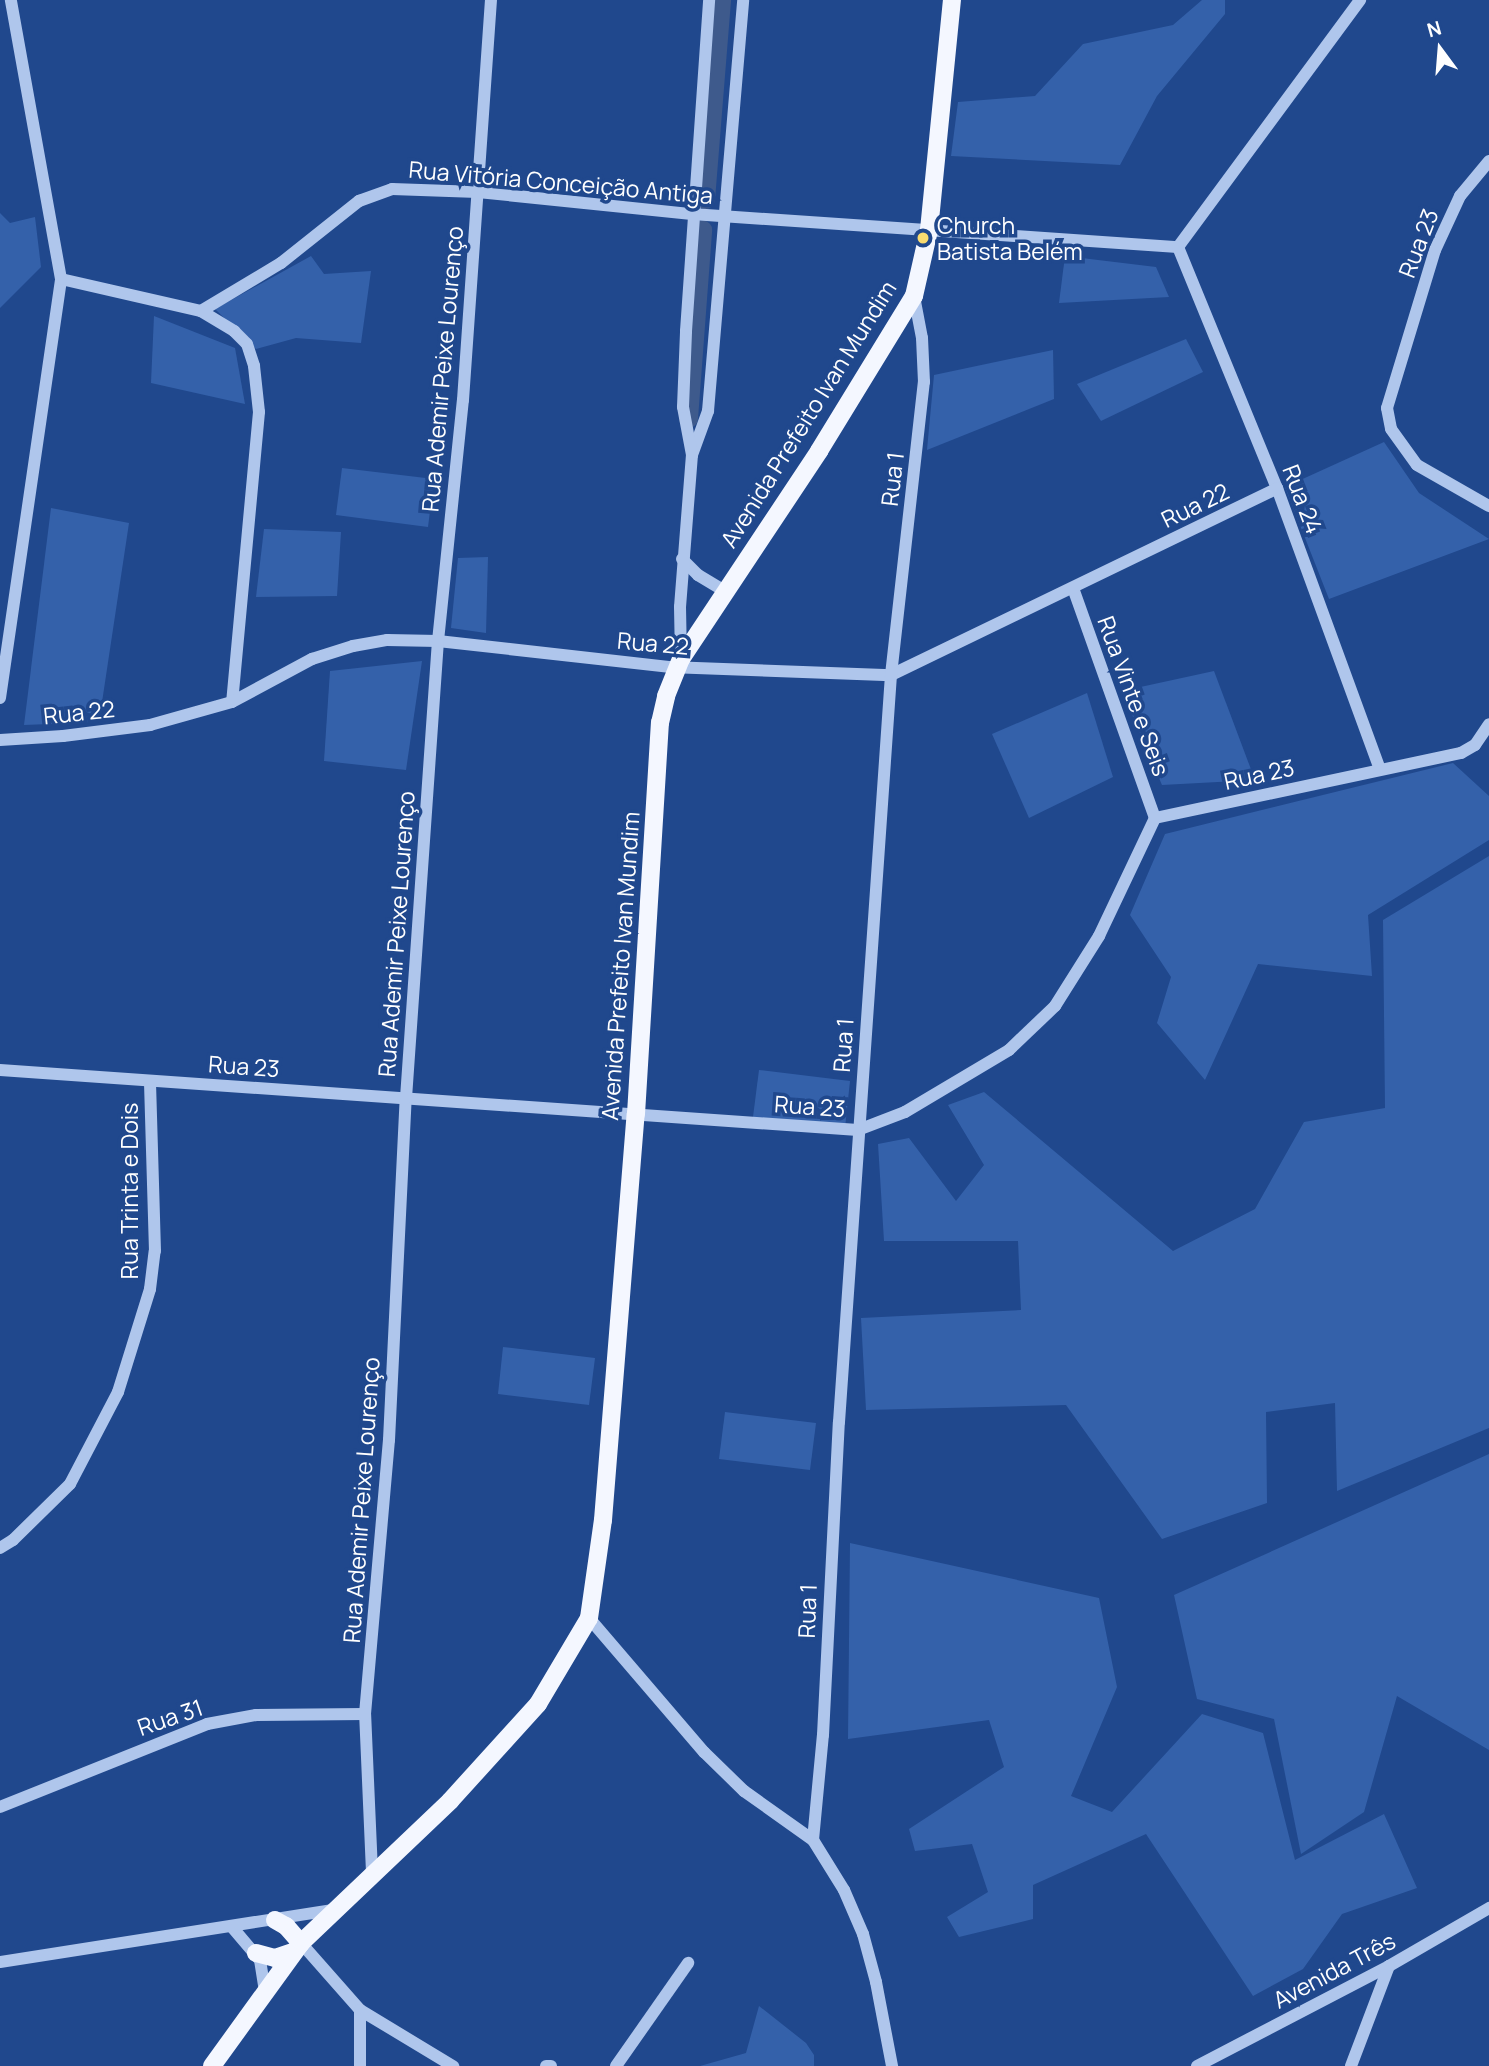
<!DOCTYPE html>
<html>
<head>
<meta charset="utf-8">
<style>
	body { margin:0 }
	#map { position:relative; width:1489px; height:2066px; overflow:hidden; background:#20488d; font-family:Manrope,sans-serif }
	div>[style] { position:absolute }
	.green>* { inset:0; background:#3461aa }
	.canal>* { height:19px; margin:-9.5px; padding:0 9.5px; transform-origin:9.5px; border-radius:9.5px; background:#3e5a8c }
	.minor>* { height:12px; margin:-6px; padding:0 6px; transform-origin:6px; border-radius:6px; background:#afc6ec }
	.major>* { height:18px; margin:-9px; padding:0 9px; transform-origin:9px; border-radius:9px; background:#f4f7ff }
	.dots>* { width:19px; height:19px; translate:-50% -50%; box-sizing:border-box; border:4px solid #20488d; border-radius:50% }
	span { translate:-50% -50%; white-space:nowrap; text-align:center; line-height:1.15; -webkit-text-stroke:7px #20488d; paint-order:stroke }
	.street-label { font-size:23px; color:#fff }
	.poi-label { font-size:23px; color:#fff }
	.left { translate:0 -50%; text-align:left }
	.north { position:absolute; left:1405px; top:14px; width:70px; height:70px; -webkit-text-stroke:5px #20488d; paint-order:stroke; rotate:344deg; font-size:19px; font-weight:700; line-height:28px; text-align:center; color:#fff }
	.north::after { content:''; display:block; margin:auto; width:24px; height:32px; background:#fff; clip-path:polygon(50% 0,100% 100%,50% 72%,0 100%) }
</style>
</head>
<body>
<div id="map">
	<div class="green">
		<div style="clip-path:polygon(1202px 0,1225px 0,1225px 14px,1157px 96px,1120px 165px,951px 156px,958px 102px,1035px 96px,1083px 44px,1173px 25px)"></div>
		<div style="clip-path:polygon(0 213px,10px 223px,35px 217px,41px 267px,0 308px)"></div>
		<div style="clip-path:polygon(311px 256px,324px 274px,371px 271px,361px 343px,296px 338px,256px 349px,215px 309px)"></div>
		<div style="clip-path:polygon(1065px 256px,1156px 267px,1169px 297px,1059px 303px)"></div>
		<div style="clip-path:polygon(154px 316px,235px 348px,245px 404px,151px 383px)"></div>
		<div style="clip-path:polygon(1186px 339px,1203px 372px,1101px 421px,1077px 384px)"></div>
		<div style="clip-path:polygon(1053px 350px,1054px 399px,927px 450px,934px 375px)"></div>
		<div style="clip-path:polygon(1384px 442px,1419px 493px,1489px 539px,1329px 599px,1285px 487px)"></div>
		<div style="clip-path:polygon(342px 468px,434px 479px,428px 527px,336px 515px)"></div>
		<div style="clip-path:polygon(51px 508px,129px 523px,99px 722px,24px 725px)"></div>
		<div style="clip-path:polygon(264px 529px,341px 532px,337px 596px,256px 597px)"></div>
		<div style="clip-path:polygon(488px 557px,486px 633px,451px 628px,458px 558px)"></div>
		<div style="clip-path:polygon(422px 661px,406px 770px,324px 761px,330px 671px)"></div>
		<div style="clip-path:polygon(1214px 671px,1255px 780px,1162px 785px,1122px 691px)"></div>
		<div style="clip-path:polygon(1087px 693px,1113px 777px,1029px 818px,992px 734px)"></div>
		<div style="clip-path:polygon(1453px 763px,1489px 796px,1489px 840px,1368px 915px,1372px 976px,1258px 964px,1205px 1080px,1157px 1023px,1171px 977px,1130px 915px,1165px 834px)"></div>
		<div style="clip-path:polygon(1489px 856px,1489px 1428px,1337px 1491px,1335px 1403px,1266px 1412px,1267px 1503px,1162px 1539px,1066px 1405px,866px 1410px,861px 1318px,1021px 1310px,1018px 1241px,884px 1241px,878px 1144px,909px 1138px,956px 1201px,984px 1165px,948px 1105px,984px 1092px,1173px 1251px,1255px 1209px,1304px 1122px,1385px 1108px,1383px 920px)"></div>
		<div style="clip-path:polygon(759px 1070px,850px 1081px,845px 1128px,753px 1117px)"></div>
		<div style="clip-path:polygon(503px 1347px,595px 1358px,589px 1405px,498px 1394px)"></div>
		<div style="clip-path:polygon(725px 1412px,816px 1423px,810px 1470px,719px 1459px)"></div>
		<div style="clip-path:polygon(1489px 1454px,1489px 1750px,1397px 1696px,1364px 1812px,1301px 1854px,1274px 1719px,1197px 1699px,1174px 1595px)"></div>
		<div style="clip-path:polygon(850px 1543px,1099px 1598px,1117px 1687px,1071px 1796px,1112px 1812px,1202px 1714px,1263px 1733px,1295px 1860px,1384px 1814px,1417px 1888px,1342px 1914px,1303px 1969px,1253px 1996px,1146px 1834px,1033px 1885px,1033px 1919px,959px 1937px,947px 1917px,988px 1892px,972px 1844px,915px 1851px,909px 1829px,1004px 1767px,989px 1720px,848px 1739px)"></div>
		<div style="clip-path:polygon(759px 2006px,806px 2043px,814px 2055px,814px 2066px,700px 2066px,746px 2053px)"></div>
	</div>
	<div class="canal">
		<div style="left:705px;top:199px;width:200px;rotate:-85.4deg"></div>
		<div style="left:688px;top:418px;width:189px;rotate:-85.7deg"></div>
	</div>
	<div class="minor">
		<div style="left:1489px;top:161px;width:45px;rotate:129.6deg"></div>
		<div style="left:1460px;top:196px;width:60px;rotate:114.8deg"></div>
		<div style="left:1435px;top:250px;width:165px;rotate:106.9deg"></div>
		<div style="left:1387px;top:408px;width:21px;rotate:79deg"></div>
		<div style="left:1391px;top:429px;width:44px;rotate:54.2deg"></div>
		<div style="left:1417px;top:465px;width:83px;rotate:29.7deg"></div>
		<div style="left:1178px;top:247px;width:261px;rotate:67.7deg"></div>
		<div style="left:1277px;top:488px;width:299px;rotate:69.9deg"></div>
		<div style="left:61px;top:279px;width:144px;rotate:12.9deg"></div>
		<div style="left:201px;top:311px;width:93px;rotate:-31deg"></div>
		<div style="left:281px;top:263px;width:100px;rotate:-38.5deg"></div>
		<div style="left:359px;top:201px;width:35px;rotate:-20deg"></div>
		<div style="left:392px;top:189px;width:86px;rotate:2deg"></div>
		<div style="left:478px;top:192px;width:215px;rotate:5.9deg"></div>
		<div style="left:692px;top:214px;width:487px;rotate:3.9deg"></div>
		<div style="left:1178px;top:247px;width:307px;rotate:-53.6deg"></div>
		<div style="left:201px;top:311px;width:39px;rotate:31deg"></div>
		<div style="left:234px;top:331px;width:18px;rotate:45deg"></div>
		<div style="left:247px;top:344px;width:23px;rotate:72deg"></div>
		<div style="left:254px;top:366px;width:46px;rotate:83.8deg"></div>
		<div style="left:259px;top:412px;width:291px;rotate:95.3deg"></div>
		<div style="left:692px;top:455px;width:47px;rotate:-70deg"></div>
		<div style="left:708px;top:411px;width:412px;rotate:-85.1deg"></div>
		<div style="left:682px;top:559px;width:23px;rotate:45deg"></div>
		<div style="left:698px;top:575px;width:33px;rotate:31deg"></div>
		<div style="left:1073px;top:588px;width:244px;rotate:70.4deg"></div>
		<div style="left:681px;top:659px;width:52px;rotate:-91.1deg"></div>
		<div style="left:680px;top:607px;width:152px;rotate:-85.5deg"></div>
		<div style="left:692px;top:455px;width:49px;rotate:-100.6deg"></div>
		<div style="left:683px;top:407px;width:76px;rotate:-87.7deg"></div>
		<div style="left:686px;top:331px;width:332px;rotate:-86deg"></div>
		<div style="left:0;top:698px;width:423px;rotate:-81.7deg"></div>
		<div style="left:61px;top:279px;width:283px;rotate:-100.2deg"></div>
		<div style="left:0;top:740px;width:63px;rotate:-3.6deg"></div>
		<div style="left:63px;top:736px;width:88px;rotate:-7.2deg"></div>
		<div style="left:150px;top:725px;width:85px;rotate:-15.7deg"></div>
		<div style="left:232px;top:702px;width:91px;rotate:-28.3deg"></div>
		<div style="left:312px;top:659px;width:43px;rotate:-17.6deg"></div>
		<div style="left:353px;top:646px;width:35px;rotate:-10deg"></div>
		<div style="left:387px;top:640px;width:51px;rotate:1.1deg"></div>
		<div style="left:438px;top:641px;width:232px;rotate:6.4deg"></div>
		<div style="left:669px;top:667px;width:222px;rotate:2.1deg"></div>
		<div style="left:891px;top:675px;width:429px;rotate:-25.8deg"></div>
		<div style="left:0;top:1070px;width:860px;rotate:4deg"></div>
		<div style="left:858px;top:1130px;width:50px;rotate:-21deg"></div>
		<div style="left:905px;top:1112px;width:121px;rotate:-30.8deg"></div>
		<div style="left:1009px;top:1050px;width:64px;rotate:-43.7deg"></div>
		<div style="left:1055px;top:1006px;width:83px;rotate:-57.8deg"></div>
		<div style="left:1099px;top:936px;width:131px;rotate:-64.6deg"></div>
		<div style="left:1155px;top:818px;width:313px;rotate:-12deg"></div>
		<div style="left:1461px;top:753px;width:16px;rotate:-30deg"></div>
		<div style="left:1475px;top:745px;width:25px;rotate:-56deg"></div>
		<div style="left:0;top:1548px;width:15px;rotate:-32deg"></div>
		<div style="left:13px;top:1540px;width:80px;rotate:-44.5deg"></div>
		<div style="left:70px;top:1484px;width:104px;rotate:-62.4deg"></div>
		<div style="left:118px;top:1392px;width:108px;rotate:-72.7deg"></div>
		<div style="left:150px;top:1289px;width:38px;rotate:-83deg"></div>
		<div style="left:155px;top:1251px;width:170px;rotate:-91.7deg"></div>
		<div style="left:589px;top:1618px;width:177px;rotate:49.4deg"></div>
		<div style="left:704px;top:1752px;width:56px;rotate:44.3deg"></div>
		<div style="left:744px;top:1791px;width:85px;rotate:35.4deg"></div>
		<div style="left:813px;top:1840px;width:59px;rotate:58.2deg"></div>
		<div style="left:844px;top:1890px;width:48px;rotate:66.6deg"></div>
		<div style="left:863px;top:1934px;width:50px;rotate:74.8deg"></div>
		<div style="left:876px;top:1982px;width:86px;rotate:79.2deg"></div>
		<div style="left:0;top:1807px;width:223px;rotate:-21.8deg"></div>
		<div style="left:207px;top:1724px;width:50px;rotate:-10.4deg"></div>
		<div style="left:256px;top:1715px;width:109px;rotate:-0.5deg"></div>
		<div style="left:813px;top:1840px;width:105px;rotate:-84.6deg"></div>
		<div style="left:823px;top:1735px;width:313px;rotate:-87.1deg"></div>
		<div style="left:839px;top:1422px;width:749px;rotate:-86.02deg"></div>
		<div style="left:891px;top:675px;width:295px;rotate:-83.6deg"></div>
		<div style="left:924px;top:382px;width:44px;rotate:-92.6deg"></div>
		<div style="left:922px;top:338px;width:43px;rotate:-100.8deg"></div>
		<div style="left:372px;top:1872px;width:158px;rotate:-92.5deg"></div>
		<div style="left:365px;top:1714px;width:275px;rotate:-85deg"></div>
		<div style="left:389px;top:1440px;width:342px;rotate:-87.2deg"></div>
		<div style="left:406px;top:1098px;width:458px;rotate:-86deg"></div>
		<div style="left:438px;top:641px;width:242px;rotate:-84.1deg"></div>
		<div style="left:463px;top:400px;width:401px;rotate:-86deg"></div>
		<div style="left:232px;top:1927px;width:43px;rotate:49.7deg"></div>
		<div style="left:260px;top:1960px;width:31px;rotate:81deg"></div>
		<div style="left:301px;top:1943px;width:89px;rotate:48.6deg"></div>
		<div style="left:360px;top:2010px;width:109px;rotate:31.1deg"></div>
		<div style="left:0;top:1962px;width:337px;rotate:-8.9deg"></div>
		<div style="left:360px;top:2066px;width:56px;rotate:-90deg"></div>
		<div style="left:546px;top:2066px;width:5px"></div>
		<div style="left:616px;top:2066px;width:126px;rotate:-55deg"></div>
		<div style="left:1197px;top:2066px;width:216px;rotate:-27.5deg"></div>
		<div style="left:1389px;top:1966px;width:116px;rotate:-30.1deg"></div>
		<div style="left:1351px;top:2066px;width:107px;rotate:-69.2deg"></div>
	</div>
	<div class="major">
		<div style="left:275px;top:1920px;width:13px;rotate:29deg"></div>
		<div style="left:286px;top:1926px;width:23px;rotate:49deg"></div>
		<div style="left:256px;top:1953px;width:20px;rotate:15deg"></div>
		<div style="left:275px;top:1958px;width:21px;rotate:-19deg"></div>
		<div style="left:212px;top:2066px;width:152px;rotate:-54.1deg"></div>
		<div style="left:301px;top:1943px;width:206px;rotate:-43.6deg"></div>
		<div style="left:450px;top:1801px;width:131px;rotate:-47.8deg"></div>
		<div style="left:538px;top:1704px;width:100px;rotate:-59.3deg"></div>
		<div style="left:589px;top:1618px;width:99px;rotate:-81.9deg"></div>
		<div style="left:603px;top:1520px;width:407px;rotate:-85.4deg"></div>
		<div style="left:636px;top:1114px;width:392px;rotate:-86.5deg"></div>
		<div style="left:660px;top:723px;width:28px;rotate:-77deg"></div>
		<div style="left:666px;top:696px;width:40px;rotate:-68deg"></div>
		<div style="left:681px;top:659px;width:250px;rotate:-56.4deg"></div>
		<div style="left:819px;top:451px;width:182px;rotate:-58.5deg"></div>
		<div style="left:914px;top:296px;width:68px;rotate:-77.2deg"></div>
		<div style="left:929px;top:230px;width:231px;rotate:-84.3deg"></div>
	</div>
	<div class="dots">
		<div style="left:923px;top:238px;background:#f9db6f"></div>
	</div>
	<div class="street-label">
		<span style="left:561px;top:182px;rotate:5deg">Rua Vitória Conceição Antiga</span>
		<span style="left:1418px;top:243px;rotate:-69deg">Rua 23</span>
		<span style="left:442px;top:369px;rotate:-85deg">Rua Ademir Peixe Lourenço</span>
		<span style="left:808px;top:414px;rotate:-58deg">Avenida Prefeito Ivan Mundim</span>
		<span style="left:892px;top:479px;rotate:-83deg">Rua 1</span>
		<span style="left:1303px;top:499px;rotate:69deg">Rua 24</span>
		<span style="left:1195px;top:505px;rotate:-26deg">Rua 22</span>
		<span style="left:653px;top:643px;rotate:5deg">Rua 22</span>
		<span style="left:1134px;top:696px;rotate:70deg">Rua Vinte e Seis</span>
		<span style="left:79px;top:712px;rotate:-6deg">Rua 22</span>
		<span style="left:1259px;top:774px;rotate:-12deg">Rua 23</span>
		<span style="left:396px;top:934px;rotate:-86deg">Rua Ademir Peixe Lourenço</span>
		<span style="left:620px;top:966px;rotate:-86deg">Avenida Prefeito Ivan Mundim</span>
		<span style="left:843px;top:1045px;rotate:-86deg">Rua 1</span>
		<span style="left:244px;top:1066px;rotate:4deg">Rua 23</span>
		<span style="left:810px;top:1106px;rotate:4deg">Rua 23</span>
		<span style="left:129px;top:1191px;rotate:-90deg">Rua Trinta e Dois</span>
		<span style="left:361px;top:1500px;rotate:-86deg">Rua Ademir Peixe Lourenço</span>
		<span style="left:807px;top:1611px;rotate:-88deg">Rua 1</span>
		<span style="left:170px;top:1717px;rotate:-19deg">Rua 31</span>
		<span style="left:1334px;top:1970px;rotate:-28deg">Avenida Três</span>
	</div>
	<div class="poi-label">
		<span class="left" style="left:937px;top:238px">Church<br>Batista Belém</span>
	</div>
	<div class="north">N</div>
</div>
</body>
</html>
